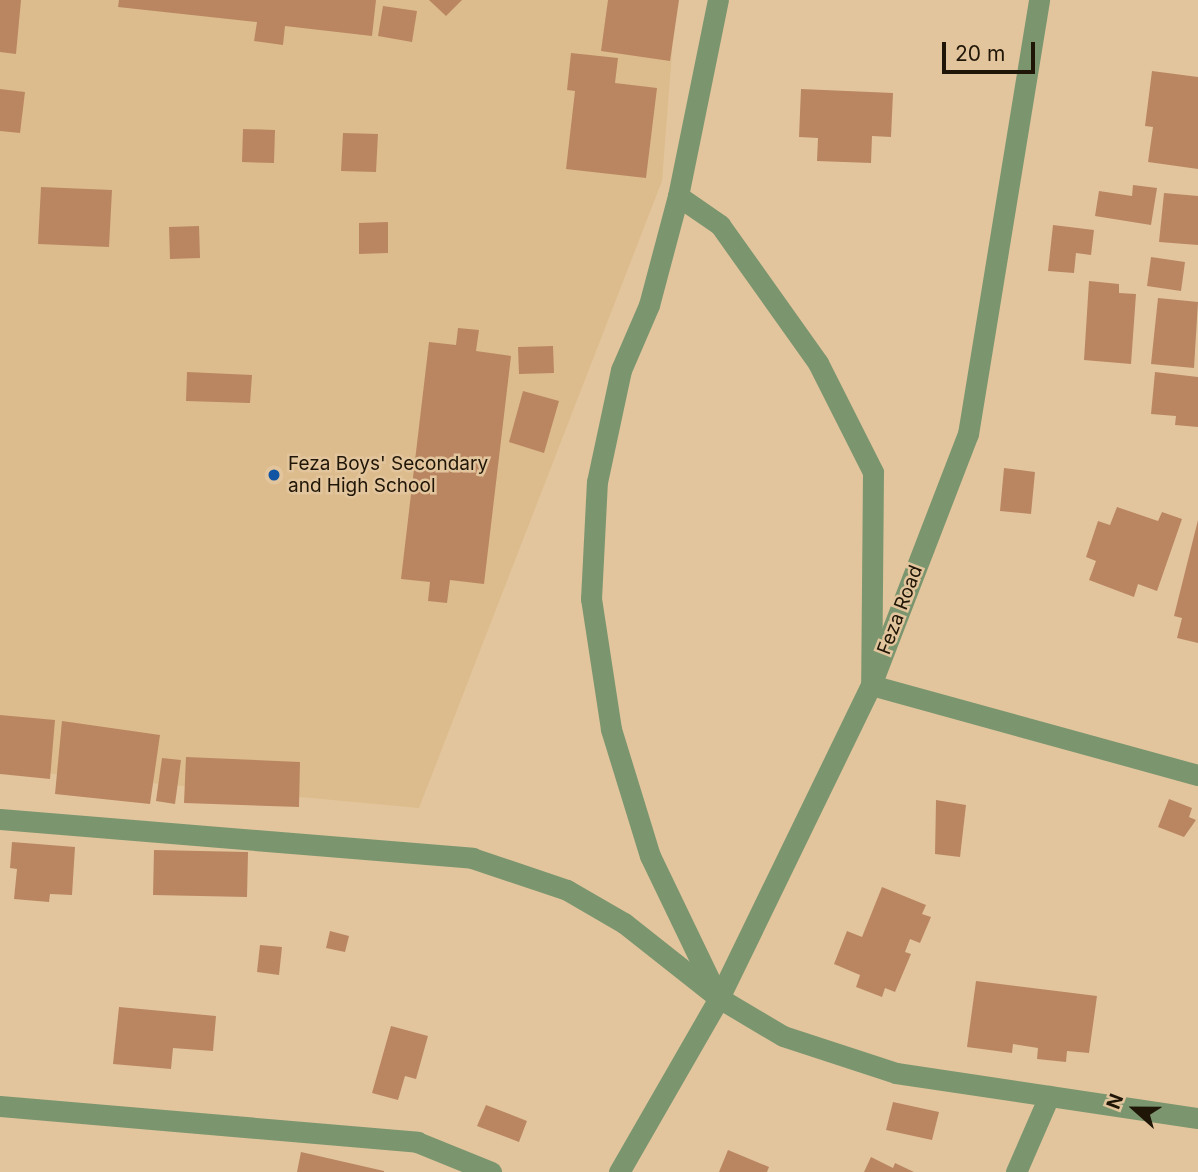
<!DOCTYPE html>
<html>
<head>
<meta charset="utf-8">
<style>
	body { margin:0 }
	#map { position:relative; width:1198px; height:1172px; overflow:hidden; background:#e2c59d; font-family:Inter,sans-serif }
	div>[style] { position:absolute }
	.built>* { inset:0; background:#dcbc8d }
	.building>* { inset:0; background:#ba8662 }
	.minor>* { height:21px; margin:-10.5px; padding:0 10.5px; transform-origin:10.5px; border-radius:10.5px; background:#7b966f }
	.dots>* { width:19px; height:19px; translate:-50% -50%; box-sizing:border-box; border:4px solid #e2c59d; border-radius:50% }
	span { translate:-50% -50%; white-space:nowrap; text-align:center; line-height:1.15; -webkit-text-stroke:5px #e2c59d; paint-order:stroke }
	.poi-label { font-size:19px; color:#201607 }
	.left { translate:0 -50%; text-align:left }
	.street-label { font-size:19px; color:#201607 }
	.north { position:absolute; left:1100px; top:1074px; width:70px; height:70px; -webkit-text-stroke:5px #e2c59d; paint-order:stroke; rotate:291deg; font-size:19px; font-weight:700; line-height:28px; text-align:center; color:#201607 }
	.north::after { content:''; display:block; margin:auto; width:24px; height:32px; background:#201607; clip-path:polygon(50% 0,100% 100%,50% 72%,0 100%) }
	.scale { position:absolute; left:942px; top:42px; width:93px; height:32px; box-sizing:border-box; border:4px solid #201607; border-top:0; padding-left:9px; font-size:21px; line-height:24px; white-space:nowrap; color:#201607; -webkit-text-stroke:5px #e2c59d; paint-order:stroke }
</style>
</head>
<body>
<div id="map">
	<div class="built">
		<div style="clip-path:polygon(0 0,676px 0,662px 181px,419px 808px,0 769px)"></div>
	</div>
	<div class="building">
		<div style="clip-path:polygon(0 0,21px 0,16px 54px,0 52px)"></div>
		<div style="clip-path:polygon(119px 0,376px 0,372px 36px,285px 26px,283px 45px,254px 41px,257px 22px,118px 7px)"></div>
		<div style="clip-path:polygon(429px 0,462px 0,446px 16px)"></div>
		<div style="clip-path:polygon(608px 0,679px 0,670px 61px,601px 51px)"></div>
		<div style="clip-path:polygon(383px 6px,417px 11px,412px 42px,378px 36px)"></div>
		<div style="clip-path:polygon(571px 53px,618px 58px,615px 83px,657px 88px,646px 178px,566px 169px,575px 91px,567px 90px)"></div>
		<div style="clip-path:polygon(1152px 71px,1198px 77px,1198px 169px,1148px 162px,1153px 127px,1145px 126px)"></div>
		<div style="clip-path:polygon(0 89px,25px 92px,20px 133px,0 131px)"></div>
		<div style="clip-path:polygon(801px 89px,893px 93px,891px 137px,872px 136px,871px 163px,817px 161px,818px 138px,799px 137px)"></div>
		<div style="clip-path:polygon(243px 129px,275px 130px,274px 163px,242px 162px)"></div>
		<div style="clip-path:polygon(343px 133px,378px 134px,376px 172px,341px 171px)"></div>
		<div style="clip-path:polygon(1133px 185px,1157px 188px,1151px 225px,1095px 216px,1099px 191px,1132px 196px)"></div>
		<div style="clip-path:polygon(41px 187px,112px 190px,109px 247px,38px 244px)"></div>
		<div style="clip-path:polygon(1164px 193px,1198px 196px,1198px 245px,1159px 242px)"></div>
		<div style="clip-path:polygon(388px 222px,388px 253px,359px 254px,359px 223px)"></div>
		<div style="clip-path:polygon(1053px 225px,1094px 230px,1091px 255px,1076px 253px,1074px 273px,1048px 271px)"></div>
		<div style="clip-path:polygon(199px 226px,200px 258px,170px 259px,169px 227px)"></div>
		<div style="clip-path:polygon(1151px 257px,1185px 262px,1181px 291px,1147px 286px)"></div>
		<div style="clip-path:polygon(1089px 281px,1119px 284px,1119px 293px,1136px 294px,1131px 364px,1084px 360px)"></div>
		<div style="clip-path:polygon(1158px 298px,1198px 302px,1194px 368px,1151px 364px)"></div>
		<div style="clip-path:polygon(458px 328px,479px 330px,476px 351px,511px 356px,484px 584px,450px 580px,447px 603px,428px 601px,430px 582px,401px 579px,429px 342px,456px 345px)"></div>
		<div style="clip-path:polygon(553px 346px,554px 373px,519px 374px,518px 347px)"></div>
		<div style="clip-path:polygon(187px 372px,252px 375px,250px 403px,186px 401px)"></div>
		<div style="clip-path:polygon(1155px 372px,1198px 377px,1198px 427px,1175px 425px,1176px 416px,1151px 414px)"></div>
		<div style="clip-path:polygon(523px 391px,559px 401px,544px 453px,509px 442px)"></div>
		<div style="clip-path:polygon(1004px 468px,1035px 472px,1031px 514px,1000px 511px)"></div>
		<div style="clip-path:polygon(1117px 507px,1158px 521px,1162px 512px,1182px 519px,1157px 591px,1138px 584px,1134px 597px,1089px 580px,1096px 561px,1086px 557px,1098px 521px,1110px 525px)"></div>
		<div style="clip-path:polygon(1198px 520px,1198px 643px,1177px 638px,1182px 618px,1174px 616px)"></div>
		<div style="clip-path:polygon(0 715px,55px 720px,50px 779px,0 774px)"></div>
		<div style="clip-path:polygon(62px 721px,160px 735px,150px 804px,55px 794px)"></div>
		<div style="clip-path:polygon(186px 757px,300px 762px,299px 807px,184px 803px)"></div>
		<div style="clip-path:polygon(162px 758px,181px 760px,175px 804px,156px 801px)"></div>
		<div style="clip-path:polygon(1169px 799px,1192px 808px,1189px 817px,1196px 820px,1184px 837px,1158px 827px)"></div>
		<div style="clip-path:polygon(936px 800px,966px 805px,960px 857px,935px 854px)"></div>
		<div style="clip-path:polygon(12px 842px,75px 847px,72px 895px,50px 894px,49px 902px,14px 899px,17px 869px,10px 868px)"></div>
		<div style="clip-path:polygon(154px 850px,248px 852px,247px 897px,153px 895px)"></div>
		<div style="clip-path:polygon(882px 887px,926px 905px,922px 914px,931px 917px,920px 943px,910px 939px,905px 952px,911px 954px,895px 992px,885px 988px,882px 997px,856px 987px,860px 975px,834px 964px,847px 931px,862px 937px)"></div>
		<div style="clip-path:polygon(330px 931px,349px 936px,345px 952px,326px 948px)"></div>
		<div style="clip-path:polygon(260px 945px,282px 947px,279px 975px,257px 972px)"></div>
		<div style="clip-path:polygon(976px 981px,1097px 996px,1089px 1053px,1067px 1051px,1066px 1062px,1037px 1059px,1038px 1048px,1013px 1044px,1012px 1053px,967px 1047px)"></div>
		<div style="clip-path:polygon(119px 1007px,216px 1016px,213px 1051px,173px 1048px,171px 1069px,113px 1064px)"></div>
		<div style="clip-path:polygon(391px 1026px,428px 1036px,416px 1079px,405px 1076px,398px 1100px,372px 1093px)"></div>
		<div style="clip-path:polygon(893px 1102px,939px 1112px,932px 1140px,886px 1130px)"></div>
		<div style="clip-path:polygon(486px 1105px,527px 1121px,519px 1142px,477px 1126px)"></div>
		<div style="clip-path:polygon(728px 1150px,769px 1167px,767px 1172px,719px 1172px)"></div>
		<div style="clip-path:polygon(301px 1152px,384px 1171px,384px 1172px,297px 1172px)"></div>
		<div style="clip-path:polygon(871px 1157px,893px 1168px,895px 1163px,914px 1172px,864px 1172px)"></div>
	</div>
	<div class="minor">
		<div style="left:678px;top:196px;width:51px;rotate:34.6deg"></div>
		<div style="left:720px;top:225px;width:169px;rotate:54.6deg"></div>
		<div style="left:818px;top:363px;width:122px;rotate:63.2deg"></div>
		<div style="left:873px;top:472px;width:213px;rotate:90.5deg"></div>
		<div style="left:871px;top:685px;width:339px;rotate:15.4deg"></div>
		<div style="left:0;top:819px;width:474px;rotate:4.7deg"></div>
		<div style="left:472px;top:858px;width:100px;rotate:18.6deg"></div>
		<div style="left:567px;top:890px;width:66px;rotate:30.1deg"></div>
		<div style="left:624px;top:923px;width:121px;rotate:38.3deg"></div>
		<div style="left:719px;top:998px;width:74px;rotate:30.7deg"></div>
		<div style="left:783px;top:1036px;width:119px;rotate:18.1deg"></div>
		<div style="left:896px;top:1073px;width:305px;rotate:8.5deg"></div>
		<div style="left:716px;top:993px;width:152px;rotate:-115.7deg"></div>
		<div style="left:650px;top:856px;width:133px;rotate:-107.1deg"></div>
		<div style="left:611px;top:729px;width:132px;rotate:-98.7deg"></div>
		<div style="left:591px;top:599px;width:117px;rotate:-87.1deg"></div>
		<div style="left:597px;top:482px;width:115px;rotate:-77.9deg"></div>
		<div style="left:621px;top:370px;width:71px;rotate:-66.7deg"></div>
		<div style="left:649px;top:305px;width:113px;rotate:-75.1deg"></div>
		<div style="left:678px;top:196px;width:200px;rotate:-78.5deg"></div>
		<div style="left:0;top:1106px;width:419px;rotate:4.9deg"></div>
		<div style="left:417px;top:1142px;width:80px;rotate:22.1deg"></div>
		<div style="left:619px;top:1172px;width:201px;rotate:-60.1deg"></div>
		<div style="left:719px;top:998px;width:348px;rotate:-64.1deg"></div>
		<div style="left:871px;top:685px;width:269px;rotate:-68.9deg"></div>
		<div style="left:968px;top:434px;width:440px;rotate:-80.7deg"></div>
		<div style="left:1016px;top:1172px;width:83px;rotate:-66.5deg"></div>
	</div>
	<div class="dots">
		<div style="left:274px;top:475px;background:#1054a3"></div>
	</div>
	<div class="poi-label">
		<span class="left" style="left:288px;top:475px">Feza Boys' Secondary<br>and High School</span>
	</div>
	<div class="street-label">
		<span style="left:900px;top:610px;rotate:-69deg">Feza Road</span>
	</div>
	<div class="north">N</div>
	<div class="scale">20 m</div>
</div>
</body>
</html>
